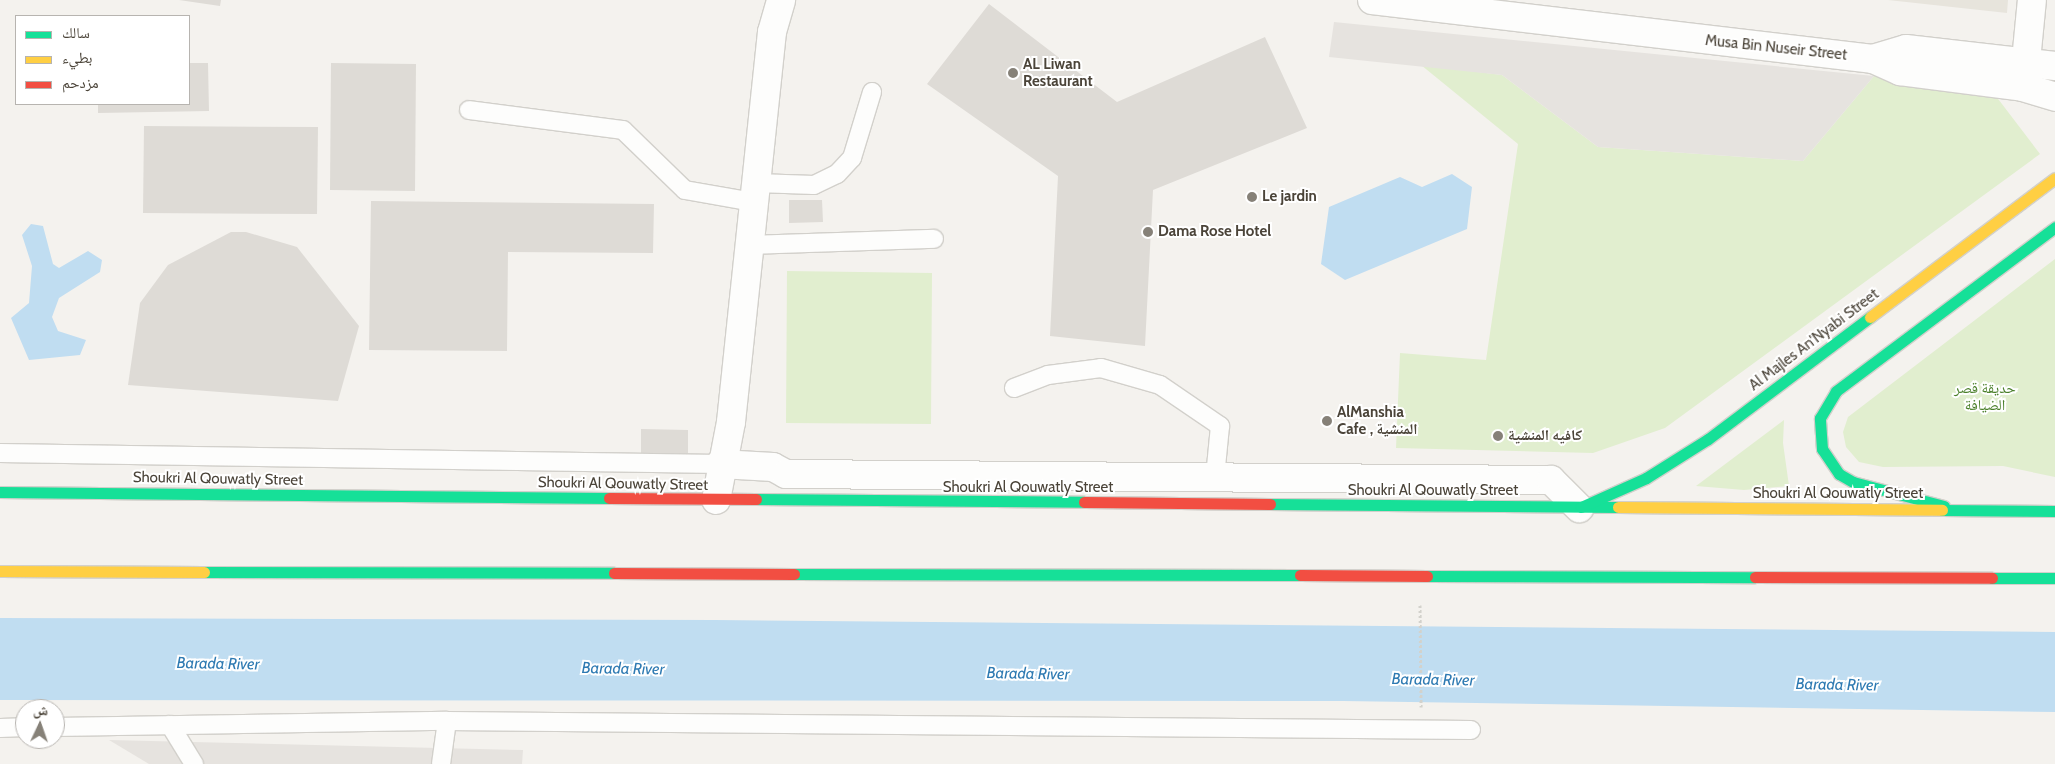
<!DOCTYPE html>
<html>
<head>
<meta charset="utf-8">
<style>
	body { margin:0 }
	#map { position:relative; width:2055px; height:764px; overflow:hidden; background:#f4f2ee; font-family:Cabin,"Noto Naskh Arabic",sans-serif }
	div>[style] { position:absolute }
	.residential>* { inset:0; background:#e7e4dc }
	.green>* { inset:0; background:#e1eecf }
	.parking>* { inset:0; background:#e6e3df }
	.water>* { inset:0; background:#c0ddf1 }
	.building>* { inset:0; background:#dedbd6 }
	.path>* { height:3px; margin-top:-1.5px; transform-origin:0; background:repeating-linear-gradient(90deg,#d3d2cc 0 2.5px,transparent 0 5px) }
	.roads { filter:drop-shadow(1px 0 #d2d0cb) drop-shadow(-1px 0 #d2d0cb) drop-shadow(0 1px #d2d0cb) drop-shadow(0 -1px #d2d0cb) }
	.lane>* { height:18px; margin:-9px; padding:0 9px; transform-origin:9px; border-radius:9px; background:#fdfdfc }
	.street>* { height:28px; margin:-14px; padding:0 14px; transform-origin:14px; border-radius:14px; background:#fdfdfc }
	.fast>* { height:11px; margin:-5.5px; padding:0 5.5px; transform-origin:5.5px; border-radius:5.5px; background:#16e098 }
	.slow>* { height:11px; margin:-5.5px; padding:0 5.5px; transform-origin:5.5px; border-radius:5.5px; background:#ffcf43 }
	.jam>* { height:11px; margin:-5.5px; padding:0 5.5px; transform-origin:5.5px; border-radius:5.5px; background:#f24e42 }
	.dots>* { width:14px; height:14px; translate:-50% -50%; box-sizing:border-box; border:2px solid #fff; border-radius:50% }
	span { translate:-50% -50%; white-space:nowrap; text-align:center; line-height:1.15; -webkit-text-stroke:4px #fff; paint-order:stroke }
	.street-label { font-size:15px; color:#4b4439 }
	.poi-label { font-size:15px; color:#4b4439; font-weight:700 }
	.left { translate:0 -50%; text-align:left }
	.park-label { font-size:15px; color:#4a7f2a }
	.water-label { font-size:16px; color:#2e7ab2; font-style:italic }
	.legend { position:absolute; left:15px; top:15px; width:175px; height:90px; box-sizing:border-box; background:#fff; border:1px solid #b7b4b0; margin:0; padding:6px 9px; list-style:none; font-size:15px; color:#4b4439 }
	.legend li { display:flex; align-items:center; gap:10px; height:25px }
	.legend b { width:25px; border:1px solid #b7b4b0 }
	.north { position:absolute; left:15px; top:699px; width:50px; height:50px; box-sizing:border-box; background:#fff; border:1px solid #b7b4b0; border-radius:50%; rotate:3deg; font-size:14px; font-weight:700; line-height:20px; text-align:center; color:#4b4439 }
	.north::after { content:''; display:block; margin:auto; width:18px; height:22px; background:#868178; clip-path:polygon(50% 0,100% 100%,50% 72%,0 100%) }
</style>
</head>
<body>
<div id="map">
	<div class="residential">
		<div style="clip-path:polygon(1888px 0,2008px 0,2007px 13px)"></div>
	</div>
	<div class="green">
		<div style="clip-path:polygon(1421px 65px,1502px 75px,1598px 147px,1803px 161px,1874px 76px,1989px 87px,2040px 154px,1665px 428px,1593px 453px,1396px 448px,1400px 353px,1486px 360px,1518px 144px)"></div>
		<div style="clip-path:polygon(2055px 259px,2055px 477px,2003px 466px,1883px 467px,1859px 462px,1846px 447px,1843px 432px,1848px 417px)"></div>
		<div style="clip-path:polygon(787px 271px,932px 273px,931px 424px,786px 423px)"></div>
		<div style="clip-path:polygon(1784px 420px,1783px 443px,1789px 486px,1744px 490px,1696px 486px)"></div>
	</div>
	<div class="parking">
		<div style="clip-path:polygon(1334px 22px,1874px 76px,1803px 161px,1598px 147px,1502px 75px,1329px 57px)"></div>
		<div style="clip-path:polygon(109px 740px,523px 750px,522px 764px,149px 764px)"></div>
	</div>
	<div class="water">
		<div style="clip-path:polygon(1452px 174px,1472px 187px,1467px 229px,1345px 280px,1321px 264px,1329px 207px,1400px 177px,1422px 187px)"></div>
		<div style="clip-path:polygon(31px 224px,43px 226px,53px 264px,59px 268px,88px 251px,102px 260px,100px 272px,59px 298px,52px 317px,58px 331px,86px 340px,80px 355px,29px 360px,11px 318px,29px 303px,32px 266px,22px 235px)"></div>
		<div style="clip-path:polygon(0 618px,715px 620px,2055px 632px,2055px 712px,1343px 701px,0 700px)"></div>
	</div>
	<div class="building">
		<div style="clip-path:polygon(179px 0,221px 0,220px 6px)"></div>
		<div style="clip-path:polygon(989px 4px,1117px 102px,1265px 37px,1307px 128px,1153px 190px,1145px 346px,1050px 336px,1058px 176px,927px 84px)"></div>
		<div style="clip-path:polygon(189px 63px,208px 63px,209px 111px,98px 113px,98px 104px,189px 104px)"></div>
		<div style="clip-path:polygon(331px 63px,416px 64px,415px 191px,330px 190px)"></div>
		<div style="clip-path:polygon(144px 126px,318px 127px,317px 214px,143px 213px)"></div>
		<div style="clip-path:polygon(789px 200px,822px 200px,823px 222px,789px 223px)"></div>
		<div style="clip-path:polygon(371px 201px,654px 204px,653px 253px,508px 252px,507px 351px,369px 350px)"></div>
		<div style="clip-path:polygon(231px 232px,246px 232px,297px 247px,359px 326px,338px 401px,128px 385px,140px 303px,168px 265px)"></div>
		<div style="clip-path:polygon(641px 429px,688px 430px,688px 456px,641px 455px)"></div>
	</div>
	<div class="path">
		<div style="left:1420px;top:605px;width:102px;rotate:89.4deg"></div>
	</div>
	<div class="roads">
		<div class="lane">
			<div style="left:469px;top:110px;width:155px;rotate:7.4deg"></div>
			<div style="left:623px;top:130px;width:86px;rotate:44.1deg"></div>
			<div style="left:685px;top:190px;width:70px;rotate:9.9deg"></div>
			<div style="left:756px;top:183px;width:58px;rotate:2deg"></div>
			<div style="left:814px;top:185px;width:25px;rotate:-26deg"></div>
			<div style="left:837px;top:174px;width:22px;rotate:-47deg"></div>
			<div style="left:852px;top:158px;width:69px;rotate:-73.1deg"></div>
			<div style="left:750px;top:245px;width:184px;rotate:-1.9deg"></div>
			<div style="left:1014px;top:388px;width:36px;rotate:-21deg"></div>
			<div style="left:1048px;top:375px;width:53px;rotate:-7.5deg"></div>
			<div style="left:1101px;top:368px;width:61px;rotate:16.1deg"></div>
			<div style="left:1160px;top:385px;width:73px;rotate:34.3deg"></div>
			<div style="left:1220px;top:426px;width:51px;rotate:95.6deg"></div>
			<div style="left:0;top:453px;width:720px;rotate:0.88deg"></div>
			<div style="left:170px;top:725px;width:46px;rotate:58.4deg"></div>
			<div style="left:55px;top:727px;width:392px;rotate:-0.9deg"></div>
			<div style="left:447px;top:721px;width:1024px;rotate:0.5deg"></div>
			<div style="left:0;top:728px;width:25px;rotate:-2deg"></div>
			<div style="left:441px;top:764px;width:43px;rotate:-82.1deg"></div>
		</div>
		<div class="street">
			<div style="left:1372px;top:0;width:504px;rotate:6.72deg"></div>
			<div style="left:1873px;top:59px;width:34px;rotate:-17deg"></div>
			<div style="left:1906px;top:49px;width:150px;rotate:6.5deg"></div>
			<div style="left:1873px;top:59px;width:30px;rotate:24deg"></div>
			<div style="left:1900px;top:71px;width:124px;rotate:7.4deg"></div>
			<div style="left:2023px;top:87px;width:34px;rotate:17deg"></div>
			<div style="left:2024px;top:81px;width:81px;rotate:-84.4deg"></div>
			<div style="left:720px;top:464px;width:53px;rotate:3.2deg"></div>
			<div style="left:773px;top:467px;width:15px;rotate:28deg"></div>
			<div style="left:786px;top:474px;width:765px;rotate:0.45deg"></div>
			<div style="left:1551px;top:480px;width:40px;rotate:45deg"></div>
			<div style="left:716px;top:500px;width:79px;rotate:-79.1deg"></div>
			<div style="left:731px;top:422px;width:392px;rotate:-84deg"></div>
			<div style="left:772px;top:32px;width:33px;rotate:-74deg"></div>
		</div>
		<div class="fast">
			<div style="left:0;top:492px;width:609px;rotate:0.56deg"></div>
			<div style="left:756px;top:499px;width:328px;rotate:0.5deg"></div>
			<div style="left:1270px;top:504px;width:348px;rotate:0.5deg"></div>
			<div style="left:1944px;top:506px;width:94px;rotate:-165.2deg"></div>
			<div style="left:1853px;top:482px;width:16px;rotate:-150deg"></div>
			<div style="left:1839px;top:474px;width:30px;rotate:-124deg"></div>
			<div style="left:1822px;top:449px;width:31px;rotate:-94deg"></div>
			<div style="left:1820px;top:418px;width:31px;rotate:-59deg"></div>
			<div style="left:1836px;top:391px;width:274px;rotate:-36.8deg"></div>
			<div style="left:1581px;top:507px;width:71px;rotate:-24deg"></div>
			<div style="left:1646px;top:478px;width:73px;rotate:-32.2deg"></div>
			<div style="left:1708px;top:439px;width:203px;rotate:-37deg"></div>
			<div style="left:1942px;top:510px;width:113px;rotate:0.5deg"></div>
			<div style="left:204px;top:572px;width:410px;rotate:0.1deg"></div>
			<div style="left:794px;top:574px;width:506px;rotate:0.11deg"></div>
			<div style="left:1427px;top:576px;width:328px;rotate:0.2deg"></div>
			<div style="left:1992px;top:578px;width:63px"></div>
		</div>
		<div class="slow">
			<div style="left:1870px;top:317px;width:231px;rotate:-36.9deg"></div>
			<div style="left:1618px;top:507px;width:324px;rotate:0.5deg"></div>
			<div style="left:0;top:571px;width:204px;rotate:0.3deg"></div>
		</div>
		<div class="jam">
			<div style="left:609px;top:498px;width:147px;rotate:0.4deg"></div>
			<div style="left:1084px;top:502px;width:186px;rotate:0.6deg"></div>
			<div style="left:614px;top:573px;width:180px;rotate:0.3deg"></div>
			<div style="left:1300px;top:575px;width:127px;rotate:0.5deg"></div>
			<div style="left:1755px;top:577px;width:237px;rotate:0.2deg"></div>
		</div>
	</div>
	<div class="dots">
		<div style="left:1013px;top:73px;background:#868178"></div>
		<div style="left:1252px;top:197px;background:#868178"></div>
		<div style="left:1148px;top:232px;background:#868178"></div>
		<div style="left:1327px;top:421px;background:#868178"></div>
		<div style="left:1498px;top:436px;background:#868178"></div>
	</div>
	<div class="street-label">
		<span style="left:1776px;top:48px;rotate:6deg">Musa Bin Nuseir Street</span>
		<span style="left:1814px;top:340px;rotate:-37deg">Al Majles An'Nyabi Street</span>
		<span style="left:218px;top:479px;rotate:1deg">Shoukri Al Qouwatly Street</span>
		<span style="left:623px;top:484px;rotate:1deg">Shoukri Al Qouwatly Street</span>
		<span style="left:1028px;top:488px">Shoukri Al Qouwatly Street</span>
		<span style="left:1433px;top:491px">Shoukri Al Qouwatly Street</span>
		<span style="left:1838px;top:494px">Shoukri Al Qouwatly Street</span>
	</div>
	<div class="poi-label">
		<span class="left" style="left:1023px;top:73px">AL Liwan<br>Restaurant</span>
		<span class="left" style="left:1262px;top:197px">Le jardin</span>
		<span class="left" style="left:1158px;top:232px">Dama Rose Hotel</span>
		<span class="left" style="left:1337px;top:421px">AlManshia<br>Cafe , المنشية</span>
		<span class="left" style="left:1508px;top:436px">كافيه المنشية</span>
	</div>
	<div class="park-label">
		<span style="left:1985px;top:397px">حديقة قصر<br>الضيافة</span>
	</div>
	<div class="water-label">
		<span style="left:218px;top:664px;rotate:1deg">Barada River</span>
		<span style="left:623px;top:669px;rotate:1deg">Barada River</span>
		<span style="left:1028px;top:674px;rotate:1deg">Barada River</span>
		<span style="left:1433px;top:680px;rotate:1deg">Barada River</span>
		<span style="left:1837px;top:685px;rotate:1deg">Barada River</span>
	</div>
	<ul class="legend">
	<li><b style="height:6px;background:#16e098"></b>سالك</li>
	<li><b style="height:6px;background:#ffcf43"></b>بطيء</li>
	<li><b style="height:6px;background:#f24e42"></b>مزدحم</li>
	</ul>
	<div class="north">ش</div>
</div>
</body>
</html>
